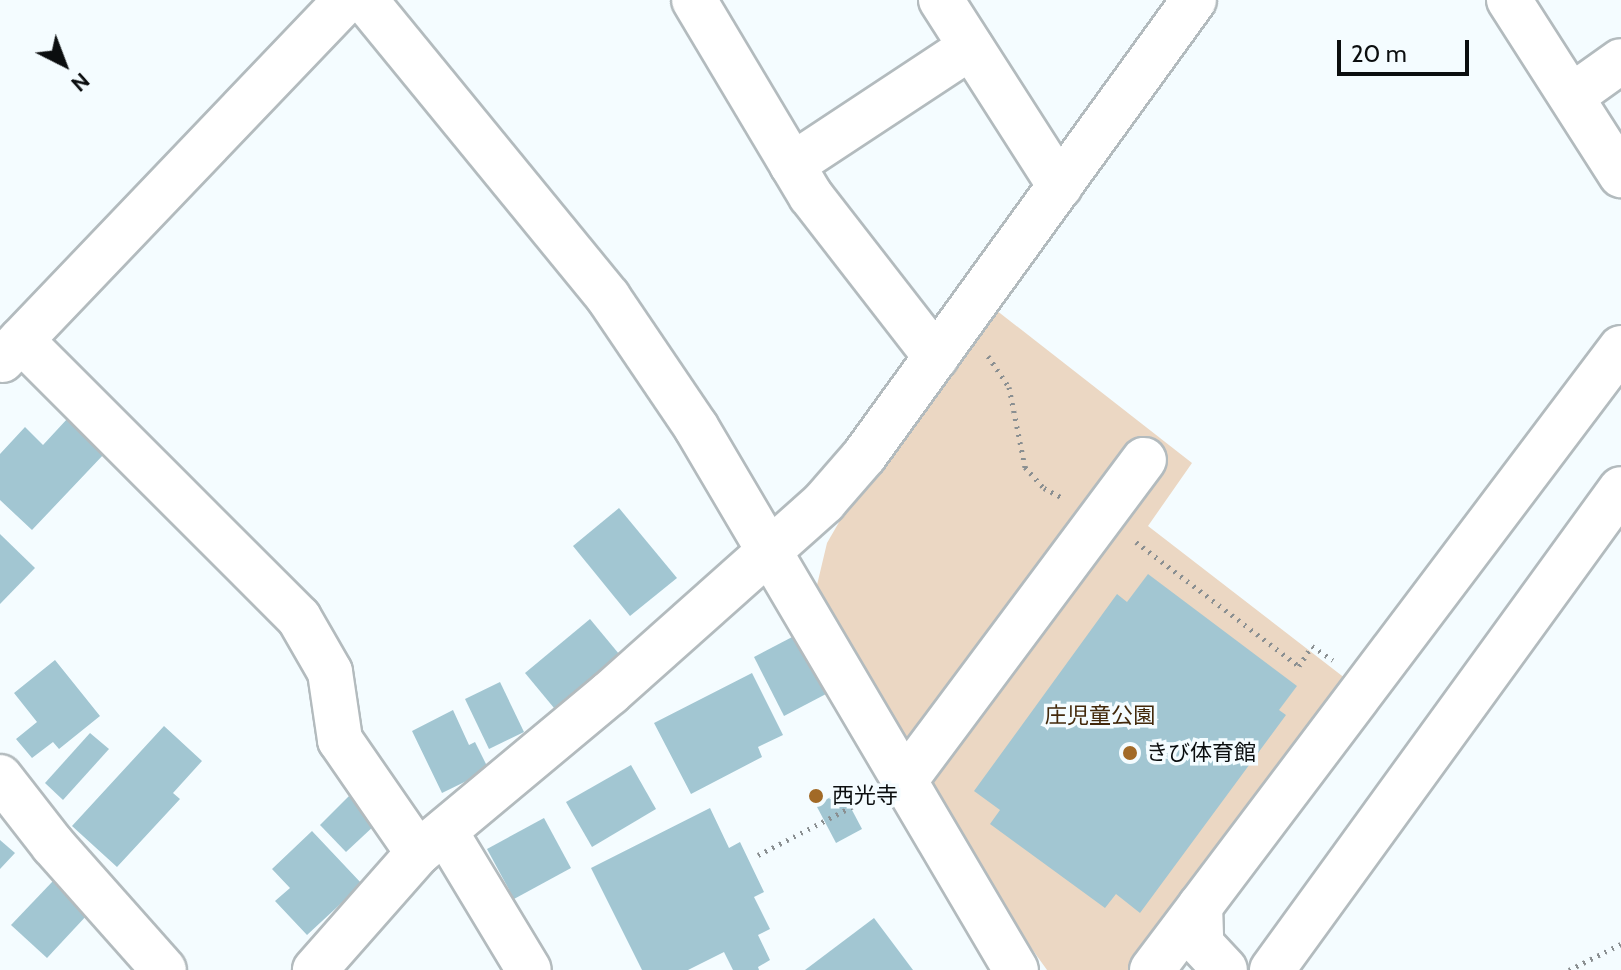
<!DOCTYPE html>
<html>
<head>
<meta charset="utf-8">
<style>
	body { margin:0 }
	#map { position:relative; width:1621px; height:970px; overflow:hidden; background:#f4fcff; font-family:Cabin,"Noto Sans JP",sans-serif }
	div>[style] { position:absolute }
	.green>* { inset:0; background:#ebd7c3 }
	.building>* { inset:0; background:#a2c6d2 }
	.path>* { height:5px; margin-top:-2.5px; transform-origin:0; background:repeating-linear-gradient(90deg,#8a8f91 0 2px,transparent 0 8px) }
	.roads { filter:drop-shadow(2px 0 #b3bbbe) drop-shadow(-2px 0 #b3bbbe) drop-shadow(0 2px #b3bbbe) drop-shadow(0 -2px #b3bbbe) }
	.minor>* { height:44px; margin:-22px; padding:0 22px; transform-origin:22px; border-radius:22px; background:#fff }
	.dots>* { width:22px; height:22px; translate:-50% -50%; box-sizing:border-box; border:4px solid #f4fcff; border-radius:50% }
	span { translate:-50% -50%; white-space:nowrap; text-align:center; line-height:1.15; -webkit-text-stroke:7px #f4fcff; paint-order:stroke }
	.park-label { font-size:22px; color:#43290b }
	.poi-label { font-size:22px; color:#0b0e0f }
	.left { translate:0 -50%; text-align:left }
	.north { position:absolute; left:24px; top:24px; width:80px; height:80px; -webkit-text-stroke:6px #f4fcff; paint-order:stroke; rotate:138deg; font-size:22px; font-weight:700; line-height:32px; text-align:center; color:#0b0e0f }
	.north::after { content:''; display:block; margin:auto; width:28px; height:36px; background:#0b0e0f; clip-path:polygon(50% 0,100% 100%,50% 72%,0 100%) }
	.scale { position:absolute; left:1337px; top:40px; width:132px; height:36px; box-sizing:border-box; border:4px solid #0b0e0f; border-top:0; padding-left:10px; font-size:24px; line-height:28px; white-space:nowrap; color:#0b0e0f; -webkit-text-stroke:6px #f4fcff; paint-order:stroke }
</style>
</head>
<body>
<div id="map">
	<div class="green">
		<div style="clip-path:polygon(996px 310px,1192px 463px,1148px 526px,1350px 682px,1139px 970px,1047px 970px,1014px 924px,823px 606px,817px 585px,827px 543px,842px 517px)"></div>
	</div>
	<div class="building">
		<div style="clip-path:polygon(68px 418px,105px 453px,32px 530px,0 500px,0 454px,25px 427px,43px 445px)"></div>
		<div style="clip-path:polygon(619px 508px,677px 578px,630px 616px,573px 546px)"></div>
		<div style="clip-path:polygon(0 534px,35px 568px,0 604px)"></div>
		<div style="clip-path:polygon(1148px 574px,1297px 686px,1279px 710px,1286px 715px,1140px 913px,1116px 894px,1105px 908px,990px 824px,1000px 810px,974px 791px,1117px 594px,1127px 602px)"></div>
		<div style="clip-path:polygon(590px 619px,624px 660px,559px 714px,525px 673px)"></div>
		<div style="clip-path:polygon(796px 635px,826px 694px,784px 716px,754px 657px)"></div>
		<div style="clip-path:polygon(55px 660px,100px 716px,59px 749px,53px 742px,32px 758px,16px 739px,37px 722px,14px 693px)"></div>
		<div style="clip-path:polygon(752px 673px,783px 735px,758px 747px,762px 757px,691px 794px,654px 723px)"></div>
		<div style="clip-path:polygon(500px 682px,524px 732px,489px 749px,465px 699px)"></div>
		<div style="clip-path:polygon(453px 710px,469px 745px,475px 742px,489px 770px,442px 793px,412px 731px)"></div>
		<div style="clip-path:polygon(164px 726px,202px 761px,173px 793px,180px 799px,117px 867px,72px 826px)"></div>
		<div style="clip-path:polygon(90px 733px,109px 749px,63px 800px,45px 783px)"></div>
		<div style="clip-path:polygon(631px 765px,656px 809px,592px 847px,566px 802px)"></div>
		<div style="clip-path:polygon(842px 791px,862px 829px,836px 843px,816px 805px)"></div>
		<div style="clip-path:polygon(349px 796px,376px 824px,346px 852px,320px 825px)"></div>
		<div style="clip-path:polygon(710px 808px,729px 848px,740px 842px,764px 892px,754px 897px,770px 929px,758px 935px,770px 960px,758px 967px,759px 970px,733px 970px,724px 952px,688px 970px,642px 970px,591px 868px)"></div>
		<div style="clip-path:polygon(544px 818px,571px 868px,514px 899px,487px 849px)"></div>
		<div style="clip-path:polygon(312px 831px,362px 884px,307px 935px,275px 901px,290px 888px,272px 869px)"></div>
		<div style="clip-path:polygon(0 840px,15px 853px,0 869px)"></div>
		<div style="clip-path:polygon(53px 881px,88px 914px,47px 958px,11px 925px)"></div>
		<div style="clip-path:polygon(874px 918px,913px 970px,805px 970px)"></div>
	</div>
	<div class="path">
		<div style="left:988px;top:356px;width:37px;rotate:56deg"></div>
		<div style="left:1009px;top:387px;width:82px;rotate:78.7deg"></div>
		<div style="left:1025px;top:467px;width:28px;rotate:48deg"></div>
		<div style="left:1044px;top:488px;width:21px;rotate:28deg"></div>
		<div style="left:1136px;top:542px;width:205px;rotate:37.3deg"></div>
		<div style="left:1299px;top:666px;width:24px;rotate:-57deg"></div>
		<div style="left:1312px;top:646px;width:25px;rotate:34deg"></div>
		<div style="left:758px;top:855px;width:123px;rotate:-27.2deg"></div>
		<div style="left:1569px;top:970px;width:58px;rotate:-26.6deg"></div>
	</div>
	<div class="roads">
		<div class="minor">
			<div style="left:365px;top:0;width:384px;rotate:50.7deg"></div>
			<div style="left:608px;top:297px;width:157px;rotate:55.9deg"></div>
			<div style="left:696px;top:427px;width:630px;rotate:59.49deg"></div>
			<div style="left:694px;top:0;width:228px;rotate:59.2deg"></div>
			<div style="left:811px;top:196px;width:204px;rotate:52.2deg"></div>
			<div style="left:941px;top:0;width:221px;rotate:57.4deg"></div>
			<div style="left:1509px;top:0;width:208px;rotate:57.4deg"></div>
			<div style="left:1572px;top:96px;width:60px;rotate:-35.5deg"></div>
			<div style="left:792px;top:165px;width:214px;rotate:-33.4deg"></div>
			<div style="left:21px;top:340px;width:393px;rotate:45deg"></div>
			<div style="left:299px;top:618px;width:62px;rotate:60.1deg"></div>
			<div style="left:330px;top:672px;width:69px;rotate:81.6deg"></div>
			<div style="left:340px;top:740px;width:137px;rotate:55.4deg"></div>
			<div style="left:418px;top:853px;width:156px;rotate:131.4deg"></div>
			<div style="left:2px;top:360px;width:498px;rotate:-46.3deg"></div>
			<div style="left:0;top:777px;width:86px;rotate:52.1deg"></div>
			<div style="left:53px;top:845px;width:167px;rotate:48.4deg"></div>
			<div style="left:906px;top:779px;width:398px;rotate:-53.3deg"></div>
			<div style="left:445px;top:831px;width:162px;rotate:58.9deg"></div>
			<div style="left:418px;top:853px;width:250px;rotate:-39.8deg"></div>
			<div style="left:610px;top:693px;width:287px;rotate:-41.7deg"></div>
			<div style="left:824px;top:502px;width:61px;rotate:-49deg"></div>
			<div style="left:864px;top:456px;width:563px;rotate:-54.11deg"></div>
			<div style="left:1200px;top:906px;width:38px;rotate:88deg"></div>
			<div style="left:1201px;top:944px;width:35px;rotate:47deg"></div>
			<div style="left:1152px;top:970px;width:779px;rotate:-52.98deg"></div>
			<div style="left:1272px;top:970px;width:594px;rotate:-54.04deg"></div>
		</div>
	</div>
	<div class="dots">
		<div style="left:1130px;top:753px;background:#a26a27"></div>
		<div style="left:816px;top:796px;background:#a26a27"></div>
	</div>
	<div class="park-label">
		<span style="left:1100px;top:716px">庄児童公園</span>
	</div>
	<div class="poi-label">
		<span class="left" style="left:1146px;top:753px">きび体育館</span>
		<span class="left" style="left:832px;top:796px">西光寺</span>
	</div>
	<div class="north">N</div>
	<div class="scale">20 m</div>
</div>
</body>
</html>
